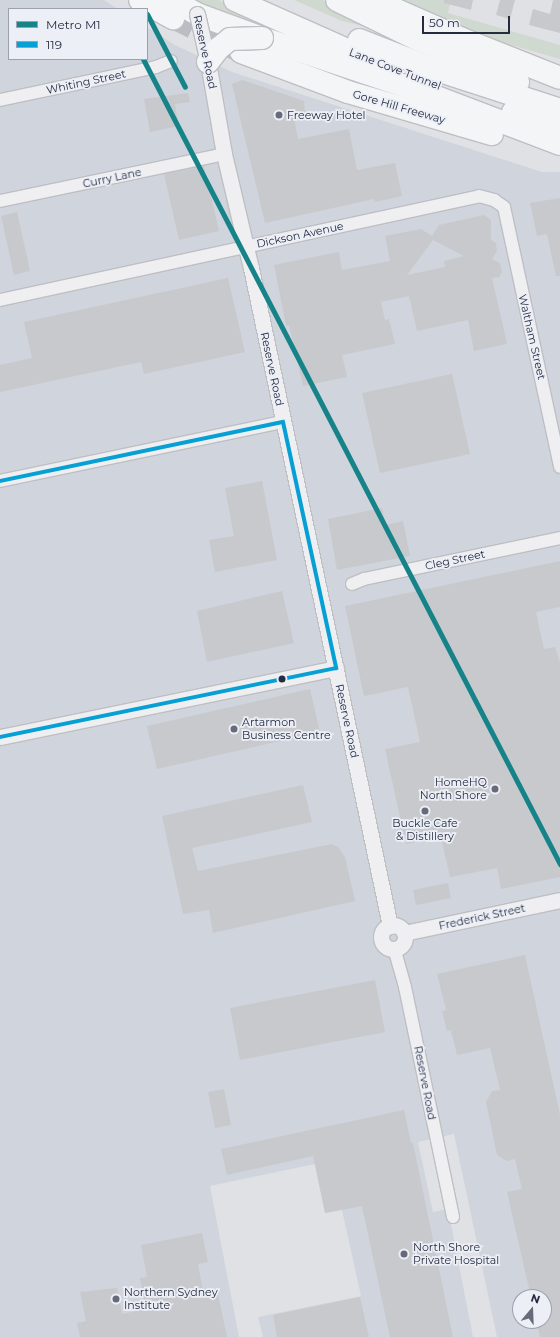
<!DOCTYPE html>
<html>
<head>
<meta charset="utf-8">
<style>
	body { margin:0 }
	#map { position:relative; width:560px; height:1337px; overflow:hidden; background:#e0e1e5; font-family:Montserrat,sans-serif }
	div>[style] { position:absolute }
	.built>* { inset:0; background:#d0d4dc }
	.green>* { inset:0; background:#cfd9cf }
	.building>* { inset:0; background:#c8c9cd }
	.motorway-tunnel>* { height:22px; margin-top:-11px; transform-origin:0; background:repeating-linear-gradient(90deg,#bbbdc4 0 22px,transparent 0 33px) }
	.roads { filter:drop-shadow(1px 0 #bebfc3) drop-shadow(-1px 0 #bebfc3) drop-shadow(0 1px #bebfc3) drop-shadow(0 -1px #bebfc3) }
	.minor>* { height:12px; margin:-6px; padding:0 6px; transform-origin:6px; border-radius:6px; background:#efeff2 }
	.tertiary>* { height:15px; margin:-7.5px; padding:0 7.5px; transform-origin:7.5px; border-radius:7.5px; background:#efeff2 }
	.tertiary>.ring { margin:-7.5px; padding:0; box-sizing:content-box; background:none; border:15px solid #efeff2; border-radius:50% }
	.motorway>* { height:22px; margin:-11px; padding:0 11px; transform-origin:11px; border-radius:11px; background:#f4f5f6 }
	.bridges { filter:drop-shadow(1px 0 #bebfc3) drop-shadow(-1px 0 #bebfc3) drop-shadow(0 1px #bebfc3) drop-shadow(0 -1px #bebfc3) }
	.tertiary-bridge>* { height:15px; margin:-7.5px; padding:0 7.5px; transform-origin:7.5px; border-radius:7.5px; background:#efeff2 }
	.motorway-bridge>* { height:22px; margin:-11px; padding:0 11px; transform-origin:11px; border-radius:11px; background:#f4f5f6 }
	.bus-1>* { height:4px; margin:-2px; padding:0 2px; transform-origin:2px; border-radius:2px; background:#06a0d5 }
	.metro-1>* { height:5px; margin:-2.5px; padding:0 2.5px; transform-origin:2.5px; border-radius:2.5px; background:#168388 }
	.dots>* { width:11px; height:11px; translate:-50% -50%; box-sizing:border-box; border:2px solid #eceff6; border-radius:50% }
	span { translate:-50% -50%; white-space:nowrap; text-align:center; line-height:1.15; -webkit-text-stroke:3.5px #eceff6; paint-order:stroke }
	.street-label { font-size:11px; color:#252c40 }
	.poi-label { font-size:11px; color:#252c40 }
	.left { translate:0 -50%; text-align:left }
	.right { translate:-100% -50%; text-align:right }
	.legend { position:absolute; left:8px; top:8px; width:140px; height:52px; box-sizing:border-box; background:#eceff6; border:1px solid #9ca1ad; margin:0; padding:5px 7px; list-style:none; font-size:12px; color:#252c40 }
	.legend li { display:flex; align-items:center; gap:8px; height:20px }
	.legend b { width:20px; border:1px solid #9ca1ad }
	.north { position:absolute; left:512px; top:1289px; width:40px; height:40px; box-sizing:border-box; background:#eceff6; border:1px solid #9ca1ad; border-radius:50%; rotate:19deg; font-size:11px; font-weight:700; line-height:16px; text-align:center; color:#252c40 }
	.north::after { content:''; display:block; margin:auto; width:14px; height:18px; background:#666b7a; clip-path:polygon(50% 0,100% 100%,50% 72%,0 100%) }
	.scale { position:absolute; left:422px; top:16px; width:88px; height:18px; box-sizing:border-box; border:2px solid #252c40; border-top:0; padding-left:5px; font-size:12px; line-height:14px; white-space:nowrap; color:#252c40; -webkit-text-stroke:3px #eceff6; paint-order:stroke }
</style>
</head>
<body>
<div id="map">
	<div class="built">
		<div style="clip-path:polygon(evenodd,0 0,104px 0,118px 9px,9px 9px,9px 59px,147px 59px,147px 27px,175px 45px,232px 72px,542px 172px,560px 172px,560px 1337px,497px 1337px,454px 1134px,418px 1142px,433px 1212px,448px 1209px,473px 1337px,263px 1337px,258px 1317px,361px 1296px,342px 1210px,325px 1213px,315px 1164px,210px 1186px,239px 1337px,0 1337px,0 0,520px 1297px,544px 1297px,544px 1321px,520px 1321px,520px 1297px)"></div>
	</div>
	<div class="green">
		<div style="clip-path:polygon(190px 0,219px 0,257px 25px,409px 83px)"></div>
		<div style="clip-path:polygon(294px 0,323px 0,368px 23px,480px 72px,411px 50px,367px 27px,342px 21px)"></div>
		<div style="clip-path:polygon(405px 0,451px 0,448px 13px,560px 45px,560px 59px,487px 38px)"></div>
	</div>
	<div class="building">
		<div style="clip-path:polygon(444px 0,473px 0,471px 10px,444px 3px)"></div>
		<div style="clip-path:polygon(500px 0,515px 0,510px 19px,496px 15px)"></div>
		<div style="clip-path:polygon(553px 0,560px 0,560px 33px,529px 25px,533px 9px,550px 14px)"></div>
		<div style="clip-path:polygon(242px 80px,304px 101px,305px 114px,294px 117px,298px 139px,349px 129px,357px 170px,395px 163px,402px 196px,375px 202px,374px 199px,265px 223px,232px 84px)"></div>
		<div style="clip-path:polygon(188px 93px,190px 102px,175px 104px,179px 126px,150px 132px,144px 99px)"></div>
		<div style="clip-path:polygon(204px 166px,219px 231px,179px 240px,164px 174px)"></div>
		<div style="clip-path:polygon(560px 198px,560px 276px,556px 276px,547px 234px,537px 236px,530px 203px)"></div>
		<div style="clip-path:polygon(17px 212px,30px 271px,14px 275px,1px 216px)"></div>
		<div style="clip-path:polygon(evenodd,484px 215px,491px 220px,491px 240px,496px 243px,497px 251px,492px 259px,500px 263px,502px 272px,499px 277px,492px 278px,507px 344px,474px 351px,468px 320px,417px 331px,409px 296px,381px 302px,385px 320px,389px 319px,395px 344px,342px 355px,347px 377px,303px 386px,289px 325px,286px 326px,274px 265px,339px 252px,342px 270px,390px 261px,385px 236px,421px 229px,432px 236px,439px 225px,484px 215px,433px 240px,464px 256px,444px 261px,445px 267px,407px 275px,433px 240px)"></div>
		<div style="clip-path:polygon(228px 278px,245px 352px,144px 374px,141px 362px,0 392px,0 365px,32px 358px,24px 322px)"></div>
		<div style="clip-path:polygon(452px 374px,470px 454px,380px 473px,362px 393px)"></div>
		<div style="clip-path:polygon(262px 481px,277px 560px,215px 572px,209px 540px,234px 536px,225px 488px)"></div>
		<div style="clip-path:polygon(382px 508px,386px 525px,403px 521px,410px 556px,337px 570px,328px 519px)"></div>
		<div style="clip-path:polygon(560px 561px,560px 607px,536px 612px,544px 649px,555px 647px,560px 663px,560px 877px,501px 889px,497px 868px,450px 877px,441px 837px,406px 844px,385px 749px,420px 742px,408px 687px,364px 696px,345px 606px)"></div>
		<div style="clip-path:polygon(282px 591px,294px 643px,207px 662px,197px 611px)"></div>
		<div style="clip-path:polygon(310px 689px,320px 732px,157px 769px,147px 726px)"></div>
		<div style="clip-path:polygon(303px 785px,312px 822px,192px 848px,198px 871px,332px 844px,338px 847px,345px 857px,355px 901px,213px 933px,209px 910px,183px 914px,162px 816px)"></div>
		<div style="clip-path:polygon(448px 883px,451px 898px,416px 905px,413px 890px)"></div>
		<div style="clip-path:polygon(525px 955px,560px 1115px,560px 1337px,540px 1337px,536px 1321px,544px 1321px,544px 1297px,531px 1297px,507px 1192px,522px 1189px,515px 1159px,507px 1161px,497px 1155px,486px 1102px,492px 1091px,500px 1090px,490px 1048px,457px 1055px,451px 1030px,447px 1031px,442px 1011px,446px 1010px,437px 974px)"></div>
		<div style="clip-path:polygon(375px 980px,385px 1032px,240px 1060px,230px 1008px)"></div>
		<div style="clip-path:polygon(224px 1089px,231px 1125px,215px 1128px,208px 1092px)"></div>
		<div style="clip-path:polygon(404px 1110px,411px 1143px,413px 1143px,453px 1337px,390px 1337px,362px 1206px,325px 1213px,313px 1156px,227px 1175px,221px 1149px)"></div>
		<div style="clip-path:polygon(202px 1233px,208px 1262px,198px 1264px,204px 1297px,218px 1294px,227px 1337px,80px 1337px,77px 1323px,86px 1321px,80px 1292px,117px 1288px,122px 1314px,146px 1309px,140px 1278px,147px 1277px,141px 1245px)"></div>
		<div style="clip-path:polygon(360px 1297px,369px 1337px,277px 1337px,273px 1315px)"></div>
	</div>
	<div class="motorway-tunnel">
		<div style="left:173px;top:18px;width:74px;rotate:26.6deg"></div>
	</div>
	<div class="roads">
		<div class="minor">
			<div style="left:0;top:100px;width:159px;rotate:-11.9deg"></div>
			<div style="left:156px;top:67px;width:16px;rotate:-22deg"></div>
			<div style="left:0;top:201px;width:229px;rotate:-11.8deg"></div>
			<div style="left:0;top:300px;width:490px;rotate:-12.2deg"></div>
			<div style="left:479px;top:196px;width:16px;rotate:15deg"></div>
			<div style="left:494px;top:200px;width:12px;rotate:35deg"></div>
			<div style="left:504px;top:207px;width:266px;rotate:77.8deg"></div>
			<div style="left:0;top:481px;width:289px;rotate:-11.8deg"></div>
			<div style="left:352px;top:584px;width:13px;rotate:-23deg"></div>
			<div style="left:364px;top:579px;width:200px;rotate:-11.8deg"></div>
			<div style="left:394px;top:948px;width:41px;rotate:74.2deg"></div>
			<div style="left:405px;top:987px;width:235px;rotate:78.2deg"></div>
		</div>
		<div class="tertiary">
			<div style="left:208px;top:62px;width:93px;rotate:80.1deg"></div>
			<div style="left:224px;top:154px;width:117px;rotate:76.7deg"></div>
			<div style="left:251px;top:268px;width:673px;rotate:78.07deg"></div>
			<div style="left:0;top:737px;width:343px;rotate:-11.6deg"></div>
			<div class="ring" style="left:381px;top:925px;width:9px;height:9px"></div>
			<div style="left:404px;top:933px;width:159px;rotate:-11.9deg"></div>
		</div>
		<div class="motorway">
			<div style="left:140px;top:0;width:38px;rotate:29deg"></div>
			<div style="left:172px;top:0;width:29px;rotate:29deg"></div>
			<div style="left:197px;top:14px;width:69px;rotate:20.3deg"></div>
			<div style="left:262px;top:38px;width:178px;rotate:18.6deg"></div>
			<div style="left:431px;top:95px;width:138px;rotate:20.8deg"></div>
			<div style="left:235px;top:0;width:158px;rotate:24deg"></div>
			<div style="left:337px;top:0;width:89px;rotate:26deg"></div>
			<div style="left:417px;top:39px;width:110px;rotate:23.1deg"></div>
			<div style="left:374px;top:0;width:96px;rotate:23.9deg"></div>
			<div style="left:462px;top:39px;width:105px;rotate:21.7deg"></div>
			<div style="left:359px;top:40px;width:77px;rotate:21.3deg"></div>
			<div style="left:431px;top:68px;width:136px;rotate:18deg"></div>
			<div style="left:241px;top:52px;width:114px;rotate:20.5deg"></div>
			<div style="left:348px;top:92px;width:150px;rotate:16.3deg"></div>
			<div style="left:513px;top:112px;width:49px;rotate:17.7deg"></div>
		</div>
	</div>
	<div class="bridges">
		<div class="tertiary-bridge">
			<div style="left:197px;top:14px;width:49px;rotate:77.1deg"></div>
		</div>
		<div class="motorway-bridge">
			<div style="left:208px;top:62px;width:18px;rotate:-52deg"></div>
			<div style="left:219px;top:48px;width:14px;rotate:-39deg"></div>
			<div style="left:230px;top:39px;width:32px;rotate:-2deg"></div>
		</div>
	</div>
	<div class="bus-1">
		<div style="left:0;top:481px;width:289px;rotate:-11.8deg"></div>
		<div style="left:283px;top:422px;width:252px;rotate:77.8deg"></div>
		<div style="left:336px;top:668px;width:343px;rotate:168.4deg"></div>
	</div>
	<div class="metro-1">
		<div style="left:147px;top:14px;width:82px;rotate:62.5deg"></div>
		<div style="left:143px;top:59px;width:907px;rotate:62.62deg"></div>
	</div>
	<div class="dots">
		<div style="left:279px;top:115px;background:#666b7a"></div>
		<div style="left:282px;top:679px;background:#252c40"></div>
		<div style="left:234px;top:729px;background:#666b7a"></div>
		<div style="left:495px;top:789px;background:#666b7a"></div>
		<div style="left:425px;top:811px;background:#666b7a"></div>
		<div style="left:404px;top:1254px;background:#666b7a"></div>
		<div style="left:116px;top:1299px;background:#666b7a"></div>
	</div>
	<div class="street-label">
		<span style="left:205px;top:52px;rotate:78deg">Reserve Road</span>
		<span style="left:395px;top:69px;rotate:21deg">Lane Cove Tunnel</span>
		<span style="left:86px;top:82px;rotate:-12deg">Whiting Street</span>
		<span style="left:399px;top:107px;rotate:16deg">Gore Hill Freeway</span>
		<span style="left:112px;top:178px;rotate:-12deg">Curry Lane</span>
		<span style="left:300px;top:235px;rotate:-12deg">Dickson Avenue</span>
		<span style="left:532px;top:337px;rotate:77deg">Waltham Street</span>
		<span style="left:272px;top:369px;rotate:78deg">Reserve Road</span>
		<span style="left:455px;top:560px;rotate:-12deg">Cleg Street</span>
		<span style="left:347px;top:721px;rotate:78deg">Reserve Road</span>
		<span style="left:482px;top:917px;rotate:-12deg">Frederick Street</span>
		<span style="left:425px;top:1083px;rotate:79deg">Reserve Road</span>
	</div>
	<div class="poi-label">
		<span class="left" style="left:287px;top:115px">Freeway Hotel</span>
		<span class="left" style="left:242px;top:729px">Artarmon<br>Business Centre</span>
		<span class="right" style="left:487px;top:789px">HomeHQ<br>North Shore</span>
		<span style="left:425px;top:830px">Buckle Cafe<br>&amp; Distillery</span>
		<span class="left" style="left:413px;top:1254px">North Shore<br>Private Hospital</span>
		<span class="left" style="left:124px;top:1299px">Northern Sydney<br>Institute</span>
	</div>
	<ul class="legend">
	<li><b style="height:5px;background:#168388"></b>Metro M1</li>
	<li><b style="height:5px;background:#06a0d5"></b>119</li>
	</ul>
	<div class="north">N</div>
	<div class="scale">50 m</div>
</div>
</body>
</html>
